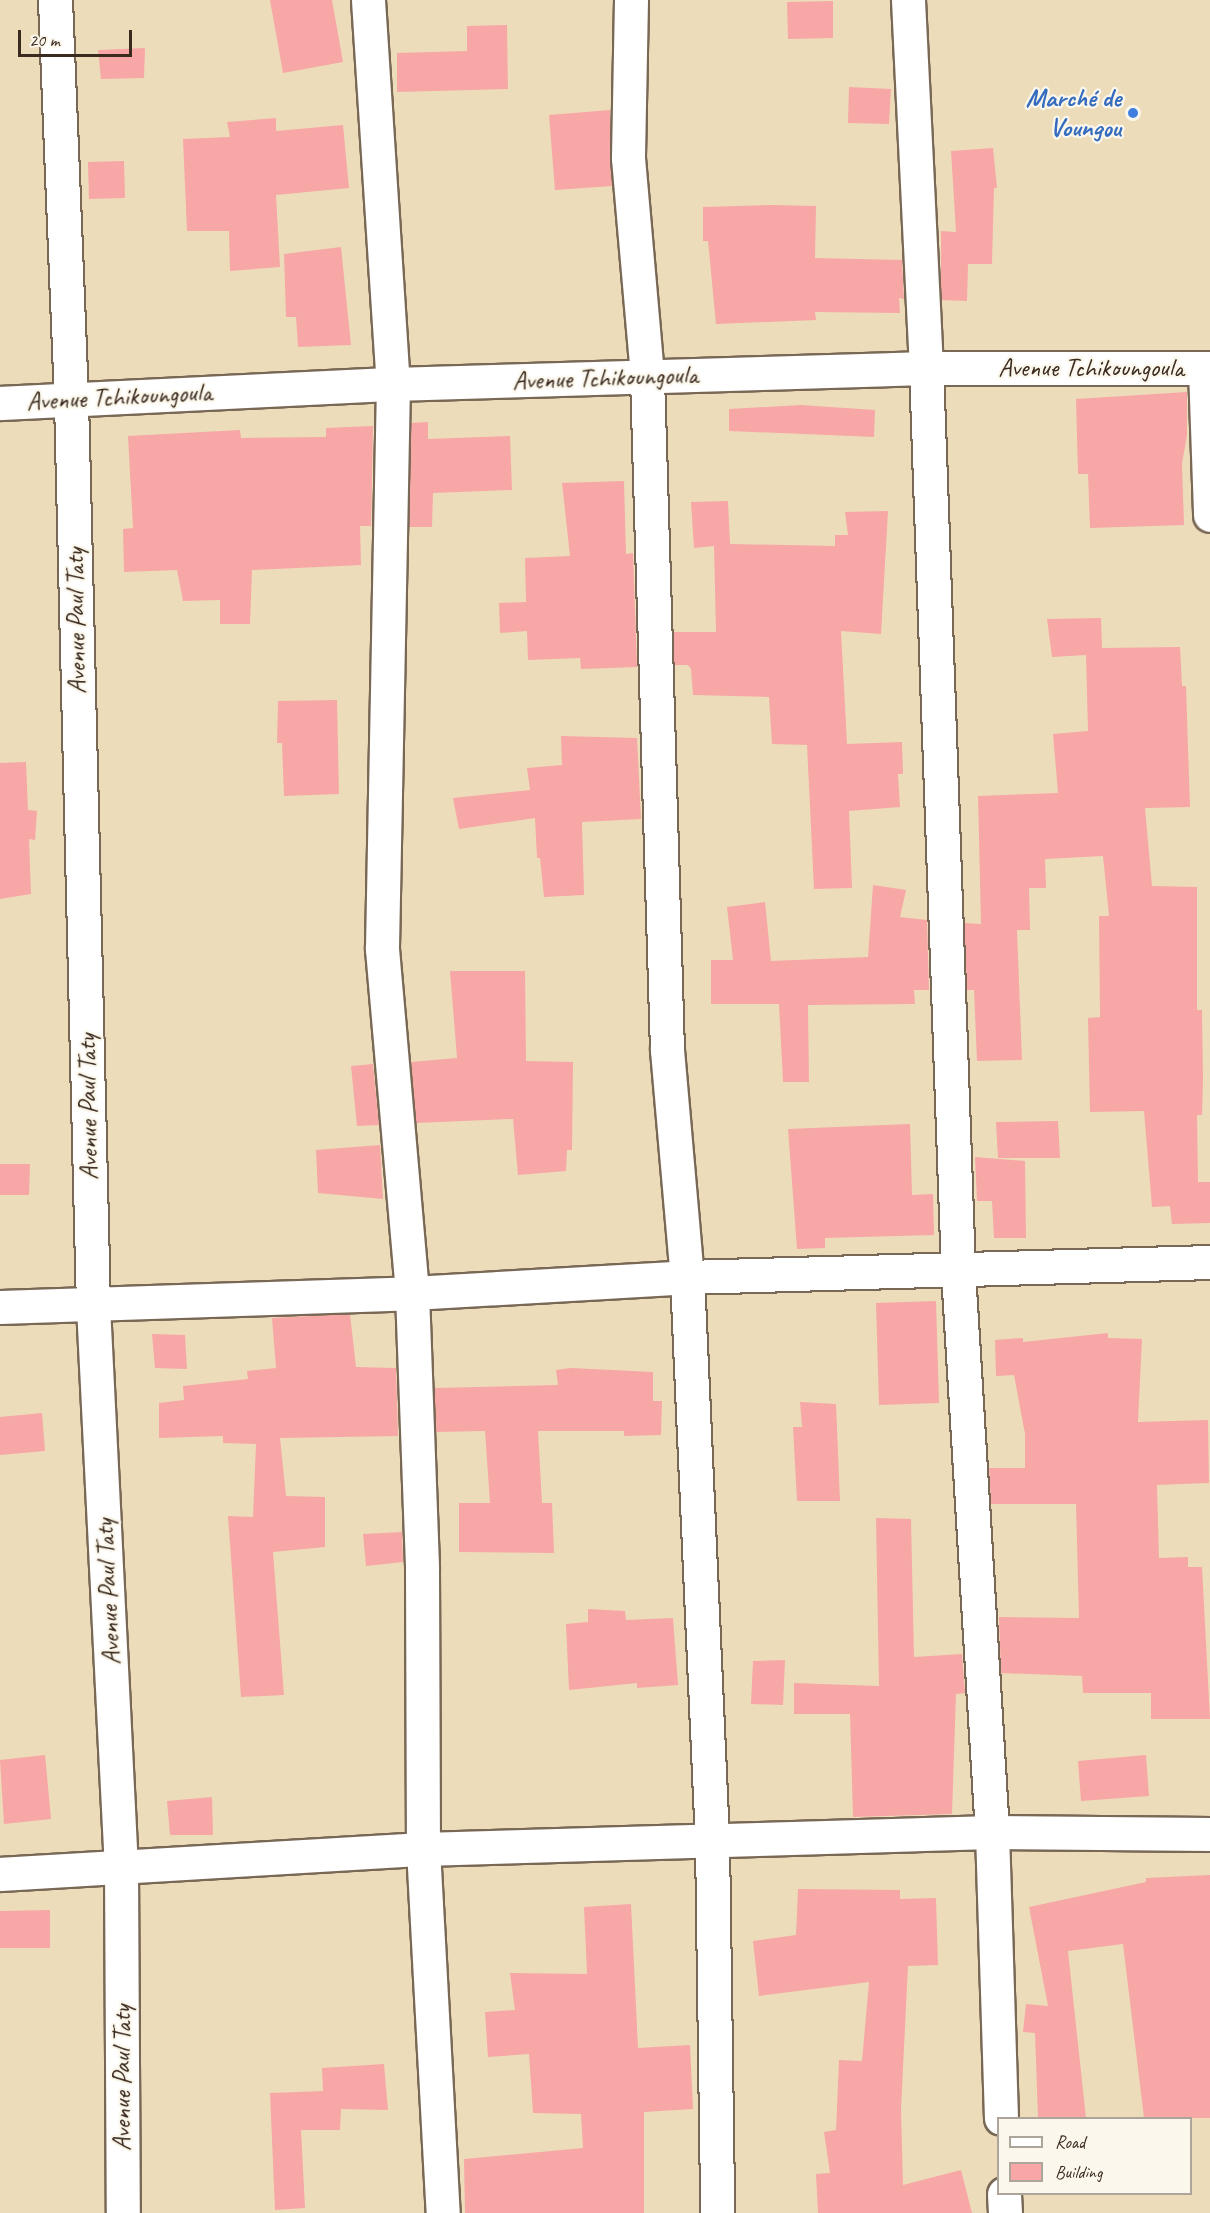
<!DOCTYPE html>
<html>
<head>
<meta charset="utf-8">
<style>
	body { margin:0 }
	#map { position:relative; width:1210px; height:2213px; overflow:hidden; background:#eddcba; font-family:Caveat,sans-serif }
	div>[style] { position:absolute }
	.building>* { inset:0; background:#f7a7a6 }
	.roads { filter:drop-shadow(2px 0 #796855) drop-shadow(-2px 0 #796855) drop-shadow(0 2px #796855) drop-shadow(0 -2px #796855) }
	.minor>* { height:33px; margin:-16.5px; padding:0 16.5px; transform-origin:16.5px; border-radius:16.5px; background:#fff }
	.tertiary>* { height:33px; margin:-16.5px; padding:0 16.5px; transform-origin:16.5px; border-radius:16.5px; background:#fff }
	.dots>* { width:16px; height:16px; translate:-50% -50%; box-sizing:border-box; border:3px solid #fbf7ec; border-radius:50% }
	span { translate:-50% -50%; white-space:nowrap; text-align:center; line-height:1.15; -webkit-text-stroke:4.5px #fbf7ec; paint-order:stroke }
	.shop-label { font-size:26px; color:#366cbe; font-weight:700 }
	.right { translate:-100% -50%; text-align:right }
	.street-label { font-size:26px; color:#3b2a1e }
	.legend { position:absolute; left:997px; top:2117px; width:195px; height:78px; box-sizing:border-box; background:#fbf7ec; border:2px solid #aea59a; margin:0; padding:8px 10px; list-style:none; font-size:18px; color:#3b2a1e }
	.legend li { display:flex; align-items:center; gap:12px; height:30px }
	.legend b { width:30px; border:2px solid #aea59a }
	.scale { position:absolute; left:18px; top:30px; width:114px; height:27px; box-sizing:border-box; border:3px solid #3b2a1e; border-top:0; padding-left:8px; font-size:18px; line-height:21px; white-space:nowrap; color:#3b2a1e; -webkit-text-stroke:4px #fbf7ec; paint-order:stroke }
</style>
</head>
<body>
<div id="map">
	<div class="building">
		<div style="clip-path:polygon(270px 0,332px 0,343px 62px,283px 73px)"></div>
		<div style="clip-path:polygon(833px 1px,833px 38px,788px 39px,787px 2px)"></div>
		<div style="clip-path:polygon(507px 25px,508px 89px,397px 92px,397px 53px,467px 51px,467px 26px)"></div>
		<div style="clip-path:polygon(145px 48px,144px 78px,101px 79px,98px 50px)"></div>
		<div style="clip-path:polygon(849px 87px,891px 89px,889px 124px,848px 123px)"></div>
		<div style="clip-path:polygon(610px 110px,612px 186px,555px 190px,549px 115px)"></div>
		<div style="clip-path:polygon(276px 118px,276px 131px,343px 125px,349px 188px,276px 195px,280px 267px,230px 271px,229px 231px,187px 231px,183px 139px,230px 137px,227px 122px)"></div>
		<div style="clip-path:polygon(993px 148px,997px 188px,994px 188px,992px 264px,968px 264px,967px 301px,941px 300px,941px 231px,956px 232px,951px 151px)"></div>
		<div style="clip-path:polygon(124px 161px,125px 198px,89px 199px,88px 162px)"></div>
		<div style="clip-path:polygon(770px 205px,816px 206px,815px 258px,902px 260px,904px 299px,899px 298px,900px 313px,815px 312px,816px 320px,716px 324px,708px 241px,703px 241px,703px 207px)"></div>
		<div style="clip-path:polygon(341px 247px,351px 345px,298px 347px,296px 317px,286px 317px,284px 254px)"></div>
		<div style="clip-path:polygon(1187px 392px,1187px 435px,1182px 464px,1184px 525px,1090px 528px,1088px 474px,1078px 474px,1076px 399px)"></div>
		<div style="clip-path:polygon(801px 405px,875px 410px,874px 437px,729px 431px,729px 409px)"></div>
		<div style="clip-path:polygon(428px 422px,428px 439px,510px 436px,512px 490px,433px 493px,432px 527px,409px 527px,411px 423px)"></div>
		<div style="clip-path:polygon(373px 426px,371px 526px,360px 526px,361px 565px,252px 570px,250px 624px,220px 624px,220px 600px,183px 601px,177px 570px,124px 572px,123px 529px,133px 528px,128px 436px,240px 430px,241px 438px,326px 437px,326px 428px)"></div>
		<div style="clip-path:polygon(624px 481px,626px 554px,633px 553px,637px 667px,581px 669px,580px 658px,528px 660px,527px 631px,500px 633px,499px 603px,526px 602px,525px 558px,570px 556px,562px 483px)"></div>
		<div style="clip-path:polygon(728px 501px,730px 544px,835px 546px,835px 535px,848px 535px,845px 512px,888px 511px,881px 634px,841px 631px,847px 744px,902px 742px,903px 774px,898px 774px,900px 807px,849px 811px,852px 888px,814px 889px,807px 745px,772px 744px,769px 697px,693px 695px,691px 669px,688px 665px,674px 665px,673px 632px,716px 632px,714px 546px,694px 548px,691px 502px)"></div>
		<div style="clip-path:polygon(1101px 618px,1102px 648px,1180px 647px,1182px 686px,1186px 686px,1190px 807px,1145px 808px,1152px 886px,1197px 887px,1197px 1010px,1202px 1010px,1203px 1080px,1202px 1115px,1197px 1115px,1198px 1182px,1210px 1182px,1210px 1223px,1172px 1224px,1170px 1206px,1152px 1207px,1144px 1111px,1090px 1112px,1088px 1018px,1100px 1017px,1099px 916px,1109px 916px,1103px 856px,1045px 859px,1046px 888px,1029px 888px,1030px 930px,1017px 930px,1022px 1060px,977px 1061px,974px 990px,967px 990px,964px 923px,981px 924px,978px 796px,1058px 793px,1053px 734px,1088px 731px,1086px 655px,1052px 657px,1047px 619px)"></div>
		<div style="clip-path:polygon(337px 700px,339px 794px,284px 796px,282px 743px,277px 743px,278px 701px)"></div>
		<div style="clip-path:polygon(561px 736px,637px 738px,641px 819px,582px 822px,584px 895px,544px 897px,540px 858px,537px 858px,535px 818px,459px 829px,453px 798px,530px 790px,527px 768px,562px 765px)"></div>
		<div style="clip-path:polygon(26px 762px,28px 810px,37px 811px,35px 840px,29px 839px,31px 894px,0 899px,0 763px)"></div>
		<div style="clip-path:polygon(873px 885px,906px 890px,900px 917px,927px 920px,929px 990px,914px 990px,915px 1004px,808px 1005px,809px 1082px,783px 1082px,779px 1004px,711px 1004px,711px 960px,733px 960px,727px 907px,765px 902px,771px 961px,868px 957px)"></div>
		<div style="clip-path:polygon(450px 971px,525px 971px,526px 1061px,573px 1062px,572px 1150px,567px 1150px,566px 1171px,518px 1175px,513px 1119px,416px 1123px,411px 1062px,457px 1058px)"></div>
		<div style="clip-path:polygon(373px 1064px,379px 1125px,357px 1126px,351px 1066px)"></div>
		<div style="clip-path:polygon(1058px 1121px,1060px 1158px,998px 1158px,996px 1122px)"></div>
		<div style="clip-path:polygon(910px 1124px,912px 1195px,933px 1194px,934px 1235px,825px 1238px,825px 1248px,797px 1249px,788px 1129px)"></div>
		<div style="clip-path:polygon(380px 1145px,383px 1199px,318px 1193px,316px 1150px)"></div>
		<div style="clip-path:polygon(975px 1157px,1025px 1161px,1026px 1238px,994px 1238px,992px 1201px,977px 1201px)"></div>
		<div style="clip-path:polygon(0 1164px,30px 1164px,29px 1195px,0 1195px)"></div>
		<div style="clip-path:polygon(936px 1301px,939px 1403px,879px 1405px,876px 1303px)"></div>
		<div style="clip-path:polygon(350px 1314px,356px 1367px,396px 1368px,398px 1436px,280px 1438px,286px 1496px,325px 1497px,325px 1547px,273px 1552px,284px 1695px,241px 1697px,228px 1516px,253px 1517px,256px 1444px,223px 1443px,223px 1436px,159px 1438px,159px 1403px,184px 1400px,183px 1386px,248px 1379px,247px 1371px,276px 1368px,272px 1318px)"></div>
		<div style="clip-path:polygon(1108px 1333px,1108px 1338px,1142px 1339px,1138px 1422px,1208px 1420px,1209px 1483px,1157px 1485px,1159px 1558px,1188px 1557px,1188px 1567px,1202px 1567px,1210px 1719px,1151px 1719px,1151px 1693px,1083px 1693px,1082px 1676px,1001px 1673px,999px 1617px,1079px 1618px,1076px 1504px,991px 1504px,989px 1468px,1025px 1468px,1025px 1434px,1014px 1375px,996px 1376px,995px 1340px,1023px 1338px,1023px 1342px)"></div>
		<div style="clip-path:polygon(152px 1334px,185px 1335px,187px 1369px,155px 1368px)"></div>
		<div style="clip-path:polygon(571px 1368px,653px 1372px,653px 1401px,662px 1401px,661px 1435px,624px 1436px,624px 1431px,538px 1431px,542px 1503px,552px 1503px,554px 1553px,459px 1552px,459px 1503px,490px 1503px,485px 1431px,436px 1432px,434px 1388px,558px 1385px,556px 1370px)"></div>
		<div style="clip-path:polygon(800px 1402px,836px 1404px,840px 1501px,797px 1501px,793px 1427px,802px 1427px)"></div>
		<div style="clip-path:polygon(42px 1413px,45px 1451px,0 1455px,0 1417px)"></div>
		<div style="clip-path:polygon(876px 1518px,911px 1519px,914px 1657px,962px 1654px,965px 1693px,956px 1694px,952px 1814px,853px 1817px,850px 1714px,794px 1714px,794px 1683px,879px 1686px)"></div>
		<div style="clip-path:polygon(402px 1532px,403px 1562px,366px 1566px,363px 1534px)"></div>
		<div style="clip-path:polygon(588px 1609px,625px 1611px,626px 1620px,673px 1618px,678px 1685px,637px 1688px,637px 1683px,569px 1690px,566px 1624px,588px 1622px)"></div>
		<div style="clip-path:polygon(785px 1660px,783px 1705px,751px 1704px,753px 1661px)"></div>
		<div style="clip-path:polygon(45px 1755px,51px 1819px,4px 1824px,0 1760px)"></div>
		<div style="clip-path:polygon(1146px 1755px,1149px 1796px,1081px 1801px,1078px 1761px)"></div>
		<div style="clip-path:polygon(212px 1797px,213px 1835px,170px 1835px,167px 1801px)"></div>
		<div style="clip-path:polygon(1210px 1875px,1210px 2118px,1144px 2118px,1123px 1944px,1068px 1951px,1086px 2118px,1038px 2118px,1035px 2033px,1023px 2032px,1026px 2004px,1048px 2006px,1029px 1907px,1146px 1882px,1146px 1878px)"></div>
		<div style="clip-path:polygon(798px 1889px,900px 1890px,900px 1899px,936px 1898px,938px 1965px,908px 1966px,901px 2109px,903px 2185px,961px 2170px,972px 2213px,818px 2213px,816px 2174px,830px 2173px,824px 2132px,836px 2130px,839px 2060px,862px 2061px,869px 1982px,759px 1996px,753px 1941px,796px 1935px)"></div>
		<div style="clip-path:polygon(631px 1904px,638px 2048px,690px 2045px,693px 2109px,644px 2112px,644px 2213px,465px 2213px,464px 2159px,583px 2148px,581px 2114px,533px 2113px,529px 2054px,488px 2057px,485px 2012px,515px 2010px,510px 1973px,587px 1974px,584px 1907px)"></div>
		<div style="clip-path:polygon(50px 1910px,50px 1948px,0 1948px,0 1911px)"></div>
		<div style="clip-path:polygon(384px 2064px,388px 2110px,341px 2109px,340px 2130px,301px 2130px,305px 2208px,275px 2210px,270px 2093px,323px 2091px,322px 2068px)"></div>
	</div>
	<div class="roads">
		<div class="minor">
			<div style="left:55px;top:0;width:400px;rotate:87.7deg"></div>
			<div style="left:71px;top:400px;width:906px;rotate:88.61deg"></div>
			<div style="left:93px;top:1306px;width:563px;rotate:87.15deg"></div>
			<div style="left:121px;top:1868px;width:345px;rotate:89.7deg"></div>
			<div style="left:368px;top:0;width:385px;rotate:86.3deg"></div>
			<div style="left:393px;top:384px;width:565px;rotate:91.12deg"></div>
			<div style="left:382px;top:949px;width:345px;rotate:85deg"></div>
			<div style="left:412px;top:1293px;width:276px;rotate:87.9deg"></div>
			<div style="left:422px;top:1569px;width:280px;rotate:89.8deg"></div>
			<div style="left:423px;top:1849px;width:365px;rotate:86.9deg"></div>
			<div style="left:631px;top:0;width:158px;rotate:91.1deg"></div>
			<div style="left:628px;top:158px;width:220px;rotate:85deg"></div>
			<div style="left:647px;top:377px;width:673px;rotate:88.3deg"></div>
			<div style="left:667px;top:1050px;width:228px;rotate:85deg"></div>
			<div style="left:687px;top:1277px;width:564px;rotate:87.46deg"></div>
			<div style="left:712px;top:1840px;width:373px;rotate:89.2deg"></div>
			<div style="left:908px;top:0;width:368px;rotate:87.2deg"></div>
			<div style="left:926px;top:368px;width:905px;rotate:87.97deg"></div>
			<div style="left:958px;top:1272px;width:561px;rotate:86.53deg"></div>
			<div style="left:992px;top:1832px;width:286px;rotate:88.2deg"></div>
			<div style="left:1205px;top:369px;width:146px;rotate:88deg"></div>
			<div style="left:0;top:1307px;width:412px;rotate:-1.9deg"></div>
			<div style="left:412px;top:1293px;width:275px;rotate:-3.3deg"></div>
			<div style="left:687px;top:1277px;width:523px;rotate:-1.64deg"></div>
			<div style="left:0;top:1874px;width:424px;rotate:-3.4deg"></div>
			<div style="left:423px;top:1849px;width:569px;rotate:-1.71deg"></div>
			<div style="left:992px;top:1832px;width:218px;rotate:0.5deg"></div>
			<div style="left:1004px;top:2194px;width:19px;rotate:87deg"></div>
		</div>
		<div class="tertiary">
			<div style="left:0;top:403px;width:393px;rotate:-2.8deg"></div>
			<div style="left:393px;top:384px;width:533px;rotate:-1.72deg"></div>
			<div style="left:926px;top:368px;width:284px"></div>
		</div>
	</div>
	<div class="dots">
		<div style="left:1133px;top:113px;background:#3f7fe0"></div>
	</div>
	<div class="shop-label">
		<span class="right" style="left:1121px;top:113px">Marché de<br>Voungou</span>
	</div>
	<div class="street-label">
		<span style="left:1091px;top:368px">Avenue Tchikoungoula</span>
		<span style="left:605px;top:378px;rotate:-2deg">Avenue Tchikoungoula</span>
		<span style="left:119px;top:397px;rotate:-3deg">Avenue Tchikoungoula</span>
		<span style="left:76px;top:621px;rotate:-91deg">Avenue Paul Taty</span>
		<span style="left:88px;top:1107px;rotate:-91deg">Avenue Paul Taty</span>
		<span style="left:108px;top:1592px;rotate:-93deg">Avenue Paul Taty</span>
		<span style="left:122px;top:2078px;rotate:-90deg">Avenue Paul Taty</span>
	</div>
	<ul class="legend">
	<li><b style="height:8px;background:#fff"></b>Road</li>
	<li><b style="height:16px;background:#f7a7a6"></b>Building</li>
	</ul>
	<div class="scale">20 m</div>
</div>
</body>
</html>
